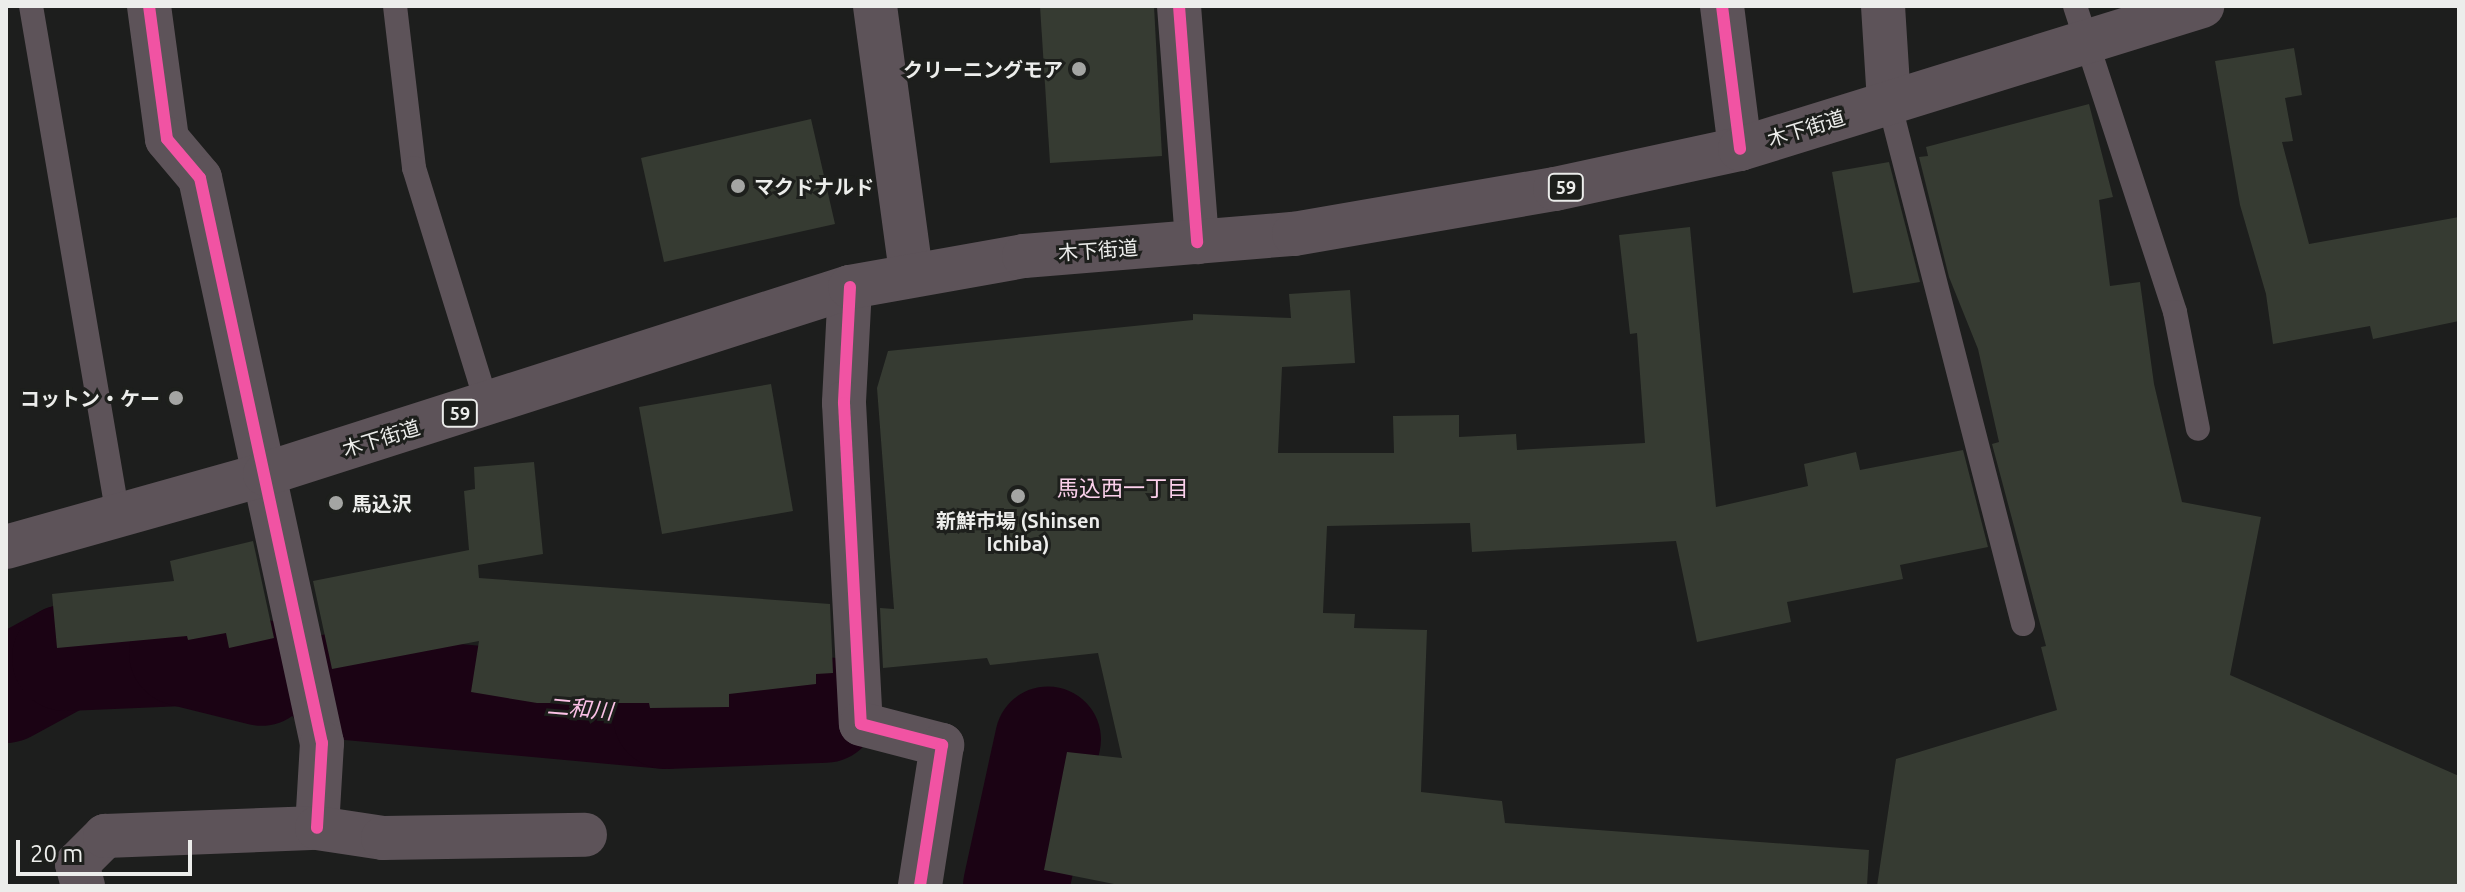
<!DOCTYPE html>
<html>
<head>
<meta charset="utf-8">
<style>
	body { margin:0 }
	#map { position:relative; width:2465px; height:892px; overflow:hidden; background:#1d1e1d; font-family:Ubuntu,"Noto Sans JP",sans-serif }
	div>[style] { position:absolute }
	.river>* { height:106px; margin:-53px; padding:0 53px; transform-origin:53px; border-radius:53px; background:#1b0314 }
	.building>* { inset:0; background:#363b32 }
	.service>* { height:24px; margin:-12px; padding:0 12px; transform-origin:12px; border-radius:12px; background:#5d5359 }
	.minor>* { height:44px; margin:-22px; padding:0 22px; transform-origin:22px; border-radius:22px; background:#5d5359 }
	.tertiary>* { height:44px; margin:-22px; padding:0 22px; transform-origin:22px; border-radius:22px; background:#5d5359 }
	.primary>* { height:44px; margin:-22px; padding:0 22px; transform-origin:22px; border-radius:22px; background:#5d5359 }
	.cycleway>* { height:12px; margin:-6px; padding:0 6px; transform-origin:6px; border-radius:6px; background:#f153a3 }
	.dots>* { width:22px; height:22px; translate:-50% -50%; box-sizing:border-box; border:4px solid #1d1f1c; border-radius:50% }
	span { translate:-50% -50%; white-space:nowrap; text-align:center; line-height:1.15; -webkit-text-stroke:6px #1d1f1c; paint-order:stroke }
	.shield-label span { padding:2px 6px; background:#1d1f1c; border:2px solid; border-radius:6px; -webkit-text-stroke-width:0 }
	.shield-label { font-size:18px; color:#ecedeb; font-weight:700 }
	.poi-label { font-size:20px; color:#ecedeb; font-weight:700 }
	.right { translate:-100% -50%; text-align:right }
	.left { translate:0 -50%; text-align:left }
	.street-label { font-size:20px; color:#ecedeb }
	.neighbourhood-label { font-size:22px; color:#fbd0eb }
	.water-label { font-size:22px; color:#fcc2e7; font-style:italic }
	.frame { position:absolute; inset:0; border:8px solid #ecedeb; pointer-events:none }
	.scale { position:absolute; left:16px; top:840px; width:176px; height:36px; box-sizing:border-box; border:4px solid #ecedeb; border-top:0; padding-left:10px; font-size:24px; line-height:28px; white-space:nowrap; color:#ecedeb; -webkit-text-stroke:6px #1d1f1c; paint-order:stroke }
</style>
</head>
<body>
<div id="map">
	<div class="river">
		<div style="left:336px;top:686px;width:331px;rotate:5.2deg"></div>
		<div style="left:666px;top:716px;width:159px;rotate:-2.2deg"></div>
		<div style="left:6px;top:690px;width:67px;rotate:-28.5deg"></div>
		<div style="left:65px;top:658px;width:117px;rotate:-2.4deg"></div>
		<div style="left:182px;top:653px;width:82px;rotate:14deg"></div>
		<div style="left:1016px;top:886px;width:150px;rotate:-77.7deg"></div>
	</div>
	<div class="building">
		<div style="clip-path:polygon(1040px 6px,1154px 6px,1162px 156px,1050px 163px)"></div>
		<div style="clip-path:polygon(2294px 48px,2302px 95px,2285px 98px,2293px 141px,2282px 142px,2309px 244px,2459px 217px,2459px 321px,2373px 339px,2370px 326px,2273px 344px,2266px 294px,2240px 205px,2215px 61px)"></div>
		<div style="clip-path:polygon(2089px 104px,2113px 197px,2099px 200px,2110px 286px,2140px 282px,2154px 384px,2182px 502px,2261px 517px,2230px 675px,2459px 776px,2459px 886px,1877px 886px,1896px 759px,2057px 710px,2041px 647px,2046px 646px,1992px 444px,1999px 442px,1978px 349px,1949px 277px,1919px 157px,1928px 156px,1926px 147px)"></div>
		<div style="clip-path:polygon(811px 119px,835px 224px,664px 262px,641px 158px)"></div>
		<div style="clip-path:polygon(1889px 162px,1920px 282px,1853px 293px,1832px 172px)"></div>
		<div style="clip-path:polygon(1690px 227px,1716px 507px,1808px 486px,1804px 464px,1856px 452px,1860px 470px,1963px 450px,1988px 547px,1900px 565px,1903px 579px,1787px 602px,1791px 622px,1697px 642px,1676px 541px,1472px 552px,1470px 523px,1327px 526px,1323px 613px,1355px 614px,1354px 628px,1427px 630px,1421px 792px,1502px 801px,1505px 823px,1869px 850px,1867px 886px,1124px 886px,1044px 870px,1067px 752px,1122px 758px,1098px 653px,990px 665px,987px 658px,883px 668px,880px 608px,894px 609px,877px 388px,888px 351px,1193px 320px,1193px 314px,1291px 318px,1289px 294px,1350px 290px,1355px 363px,1282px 367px,1278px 453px,1394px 453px,1393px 416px,1459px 415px,1459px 437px,1516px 434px,1517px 450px,1645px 443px,1637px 333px,1630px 334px,1619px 235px)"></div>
		<div style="clip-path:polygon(771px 384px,793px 511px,662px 534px,639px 407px)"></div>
		<div style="clip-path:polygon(534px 462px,543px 554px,478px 565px,479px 578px,830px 604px,833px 673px,816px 674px,816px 684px,729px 694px,729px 707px,650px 708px,649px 703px,537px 703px,471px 692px,479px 641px,332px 669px,313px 581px,469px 550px,464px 491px,475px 489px,474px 467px)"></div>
		<div style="clip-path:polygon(253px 541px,274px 638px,229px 648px,226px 633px,188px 640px,187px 636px,57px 648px,52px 594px,174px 581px,170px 561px)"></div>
	</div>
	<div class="service">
		<div style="left:31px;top:6px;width:517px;rotate:80.32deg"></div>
		<div style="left:395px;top:6px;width:163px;rotate:83.3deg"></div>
		<div style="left:414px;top:168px;width:247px;rotate:72.8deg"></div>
		<div style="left:2075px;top:6px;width:322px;rotate:71.9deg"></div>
		<div style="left:2175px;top:312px;width:119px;rotate:78.9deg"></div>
		<div style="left:1889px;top:102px;width:539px;rotate:75.6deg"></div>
	</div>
	<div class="minor">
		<div style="left:149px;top:6px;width:134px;rotate:82.3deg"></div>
		<div style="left:167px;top:139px;width:51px;rotate:49.8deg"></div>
		<div style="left:200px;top:178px;width:578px;rotate:77.82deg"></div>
		<div style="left:322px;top:743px;width:85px;rotate:93.4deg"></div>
		<div style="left:1179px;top:6px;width:237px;rotate:85.6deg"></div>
		<div style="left:1722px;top:6px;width:144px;rotate:82.8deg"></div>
		<div style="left:1883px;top:6px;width:96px;rotate:86.4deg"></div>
		<div style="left:850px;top:287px;width:116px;rotate:93deg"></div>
		<div style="left:844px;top:403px;width:321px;rotate:87deg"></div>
		<div style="left:861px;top:724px;width:84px;rotate:14.5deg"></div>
		<div style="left:942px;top:745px;width:143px;rotate:98.9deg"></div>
		<div style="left:83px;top:886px;width:23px;rotate:-105deg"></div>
		<div style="left:77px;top:864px;width:40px;rotate:-45deg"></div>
		<div style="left:105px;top:836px;width:212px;rotate:-2.2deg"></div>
		<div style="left:317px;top:828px;width:67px;rotate:8.6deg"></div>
		<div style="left:383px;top:838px;width:202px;rotate:-0.9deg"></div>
	</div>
	<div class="tertiary">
		<div style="left:875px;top:6px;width:268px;rotate:82.3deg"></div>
	</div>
	<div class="primary">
		<div style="left:6px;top:547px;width:269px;rotate:-15.7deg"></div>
		<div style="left:265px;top:474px;width:614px;rotate:-17.73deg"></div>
		<div style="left:850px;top:287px;width:177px;rotate:-10.1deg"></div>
		<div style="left:1024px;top:256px;width:271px;rotate:-4.7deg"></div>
		<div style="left:1294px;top:234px;width:265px;rotate:-9.8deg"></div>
		<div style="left:1555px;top:189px;width:189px;rotate:-12.2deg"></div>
		<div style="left:1740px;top:149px;width:484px;rotate:-17.2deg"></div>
	</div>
	<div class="cycleway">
		<div style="left:149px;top:6px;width:134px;rotate:82.3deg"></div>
		<div style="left:167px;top:139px;width:51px;rotate:49.8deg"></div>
		<div style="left:200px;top:178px;width:578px;rotate:77.82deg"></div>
		<div style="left:322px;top:743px;width:85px;rotate:93.4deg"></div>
		<div style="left:1179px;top:6px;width:237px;rotate:85.6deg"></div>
		<div style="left:1722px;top:6px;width:144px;rotate:82.8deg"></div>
		<div style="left:850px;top:287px;width:116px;rotate:93deg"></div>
		<div style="left:844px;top:403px;width:321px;rotate:87deg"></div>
		<div style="left:861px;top:724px;width:84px;rotate:14.5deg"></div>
		<div style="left:942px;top:745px;width:143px;rotate:98.9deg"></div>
	</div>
	<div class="dots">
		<div style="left:1079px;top:69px;background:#a4a5a3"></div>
		<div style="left:738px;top:186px;background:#a4a5a3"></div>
		<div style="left:176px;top:398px;background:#a4a5a3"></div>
		<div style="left:1018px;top:496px;background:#a4a5a3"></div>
		<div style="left:336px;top:503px;background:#a4a5a3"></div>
	</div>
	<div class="shield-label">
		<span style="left:1566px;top:187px">59</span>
		<span style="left:460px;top:413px">59</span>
	</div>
	<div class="poi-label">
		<span class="right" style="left:1063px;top:69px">クリーニングモア</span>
		<span class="left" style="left:754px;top:186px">マクドナルド</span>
		<span class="right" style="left:160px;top:398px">コットン・ケー</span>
		<span class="left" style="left:352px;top:503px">馬込沢</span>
		<span style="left:1018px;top:532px">新鮮市場 (Shinsen<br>Ichiba)</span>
	</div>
	<div class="street-label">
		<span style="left:1806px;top:128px;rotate:-17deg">木下街道</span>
		<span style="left:1098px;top:250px;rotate:-4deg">木下街道</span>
		<span style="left:381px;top:438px;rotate:-17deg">木下街道</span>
	</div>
	<div class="neighbourhood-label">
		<span style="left:1123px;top:488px">馬込西一丁目</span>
	</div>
	<div class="water-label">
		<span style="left:580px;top:708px;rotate:5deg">二和川</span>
	</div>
	<div class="frame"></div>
	<div class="scale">20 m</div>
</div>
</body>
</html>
